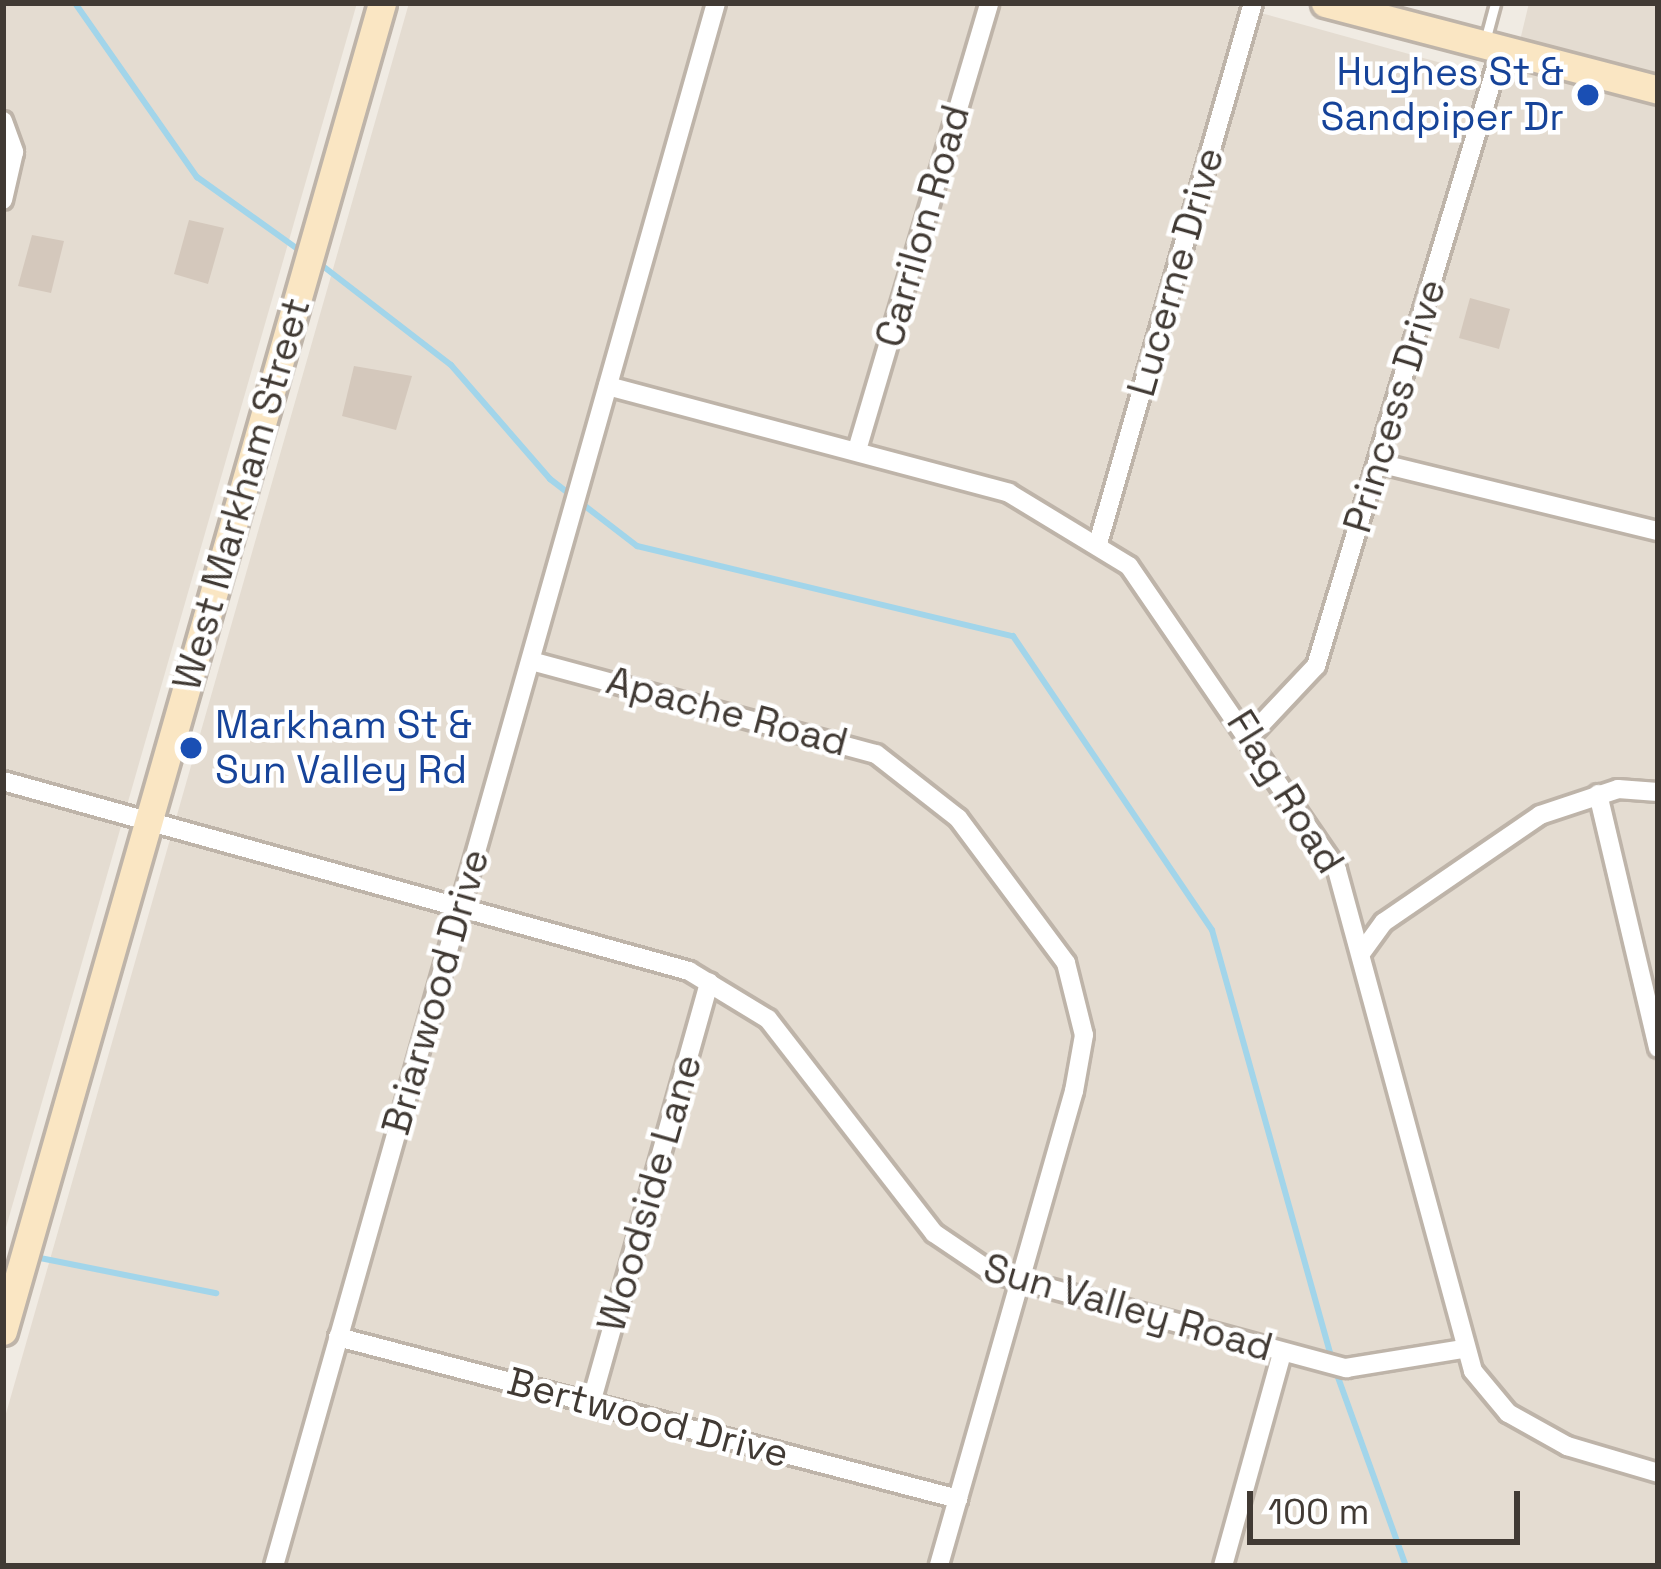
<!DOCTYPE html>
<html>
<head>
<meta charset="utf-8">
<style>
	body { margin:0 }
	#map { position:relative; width:1661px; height:1569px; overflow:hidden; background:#f0ebe3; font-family:"Space Grotesk",sans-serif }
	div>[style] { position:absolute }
	.residential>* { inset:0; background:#e4dcd1 }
	.stream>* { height:6px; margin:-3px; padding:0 3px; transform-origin:3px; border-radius:3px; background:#a2d5ea }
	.building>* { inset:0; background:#d4c8bc }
	.roads { filter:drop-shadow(3px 0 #beb4a9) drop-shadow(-3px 0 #beb4a9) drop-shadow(0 3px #beb4a9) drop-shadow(0 -3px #beb4a9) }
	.lane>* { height:9px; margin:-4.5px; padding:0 4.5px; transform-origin:4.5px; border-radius:4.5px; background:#fff }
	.street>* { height:18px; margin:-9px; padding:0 9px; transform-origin:9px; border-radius:9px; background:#fff }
	.secondary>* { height:27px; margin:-13.5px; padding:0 13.5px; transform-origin:13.5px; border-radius:13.5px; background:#fae6c3 }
	.dots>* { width:33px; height:33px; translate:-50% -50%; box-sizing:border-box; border:6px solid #fff; border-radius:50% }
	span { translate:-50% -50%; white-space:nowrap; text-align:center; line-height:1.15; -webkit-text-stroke:9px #fff; paint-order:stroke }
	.transit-label { font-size:39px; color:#164399 }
	.right { translate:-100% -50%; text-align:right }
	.left { translate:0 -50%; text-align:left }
	.street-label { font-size:39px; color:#413a34 }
	.frame { position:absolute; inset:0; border:6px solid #413a34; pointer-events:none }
	.scale { position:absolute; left:1247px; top:1491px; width:273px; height:54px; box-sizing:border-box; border:6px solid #413a34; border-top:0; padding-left:15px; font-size:36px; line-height:42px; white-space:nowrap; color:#413a34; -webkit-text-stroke:9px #fff; paint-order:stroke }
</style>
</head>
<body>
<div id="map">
	<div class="residential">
		<div style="clip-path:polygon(3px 3px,357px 3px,3px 1238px)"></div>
		<div style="clip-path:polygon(409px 3px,1225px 3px,1510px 82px,1529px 3px,1658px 3px,1658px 1566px,3px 1566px,3px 1424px)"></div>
	</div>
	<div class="stream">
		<div style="left:75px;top:3px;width:213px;rotate:55deg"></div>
		<div style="left:197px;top:177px;width:130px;rotate:35.6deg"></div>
		<div style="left:315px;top:260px;width:172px;rotate:37.7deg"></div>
		<div style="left:451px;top:365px;width:151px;rotate:49deg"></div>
		<div style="left:550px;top:479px;width:110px;rotate:37.6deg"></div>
		<div style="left:637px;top:546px;width:387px;rotate:13.5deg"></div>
		<div style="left:1013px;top:636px;width:355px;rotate:55.9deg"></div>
		<div style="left:1212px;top:930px;width:443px;rotate:74.4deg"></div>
		<div style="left:30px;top:1256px;width:190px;rotate:11.3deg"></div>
		<div style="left:1335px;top:1369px;width:209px;rotate:70.2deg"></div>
	</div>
	<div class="building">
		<div style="clip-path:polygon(189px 220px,224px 228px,208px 284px,174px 274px)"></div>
		<div style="clip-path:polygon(32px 235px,64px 241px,51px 293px,18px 286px)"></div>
		<div style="clip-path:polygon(1470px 298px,1510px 309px,1499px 349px,1459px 338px)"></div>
		<div style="clip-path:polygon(354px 366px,412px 376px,396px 430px,342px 416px)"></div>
	</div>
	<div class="roads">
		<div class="lane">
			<div style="left:1485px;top:41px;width:39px;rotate:-75deg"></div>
		</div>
		<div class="street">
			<div style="left:3px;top:121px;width:33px;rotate:70deg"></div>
			<div style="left:14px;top:152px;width:49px;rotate:102.9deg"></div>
			<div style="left:608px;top:386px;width:415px;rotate:14.9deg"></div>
			<div style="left:1009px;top:493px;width:140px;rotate:31.3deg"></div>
			<div style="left:1129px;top:566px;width:368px;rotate:55.6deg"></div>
			<div style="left:1337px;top:870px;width:519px;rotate:74.81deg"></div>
			<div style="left:1473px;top:1371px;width:55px;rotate:50.2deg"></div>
			<div style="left:1508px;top:1413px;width:68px;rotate:29.2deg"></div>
			<div style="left:1567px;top:1446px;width:95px;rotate:16.5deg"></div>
			<div style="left:857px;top:450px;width:466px;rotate:-73.5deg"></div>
			<div style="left:1378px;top:463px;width:288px;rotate:13.7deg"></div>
			<div style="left:1099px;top:540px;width:559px;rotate:-74deg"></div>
			<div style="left:531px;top:661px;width:357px;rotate:15.1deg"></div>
			<div style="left:876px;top:754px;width:104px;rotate:38deg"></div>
			<div style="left:958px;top:818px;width:181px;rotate:53.3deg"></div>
			<div style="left:1066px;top:963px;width:74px;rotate:76deg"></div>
			<div style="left:1084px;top:1035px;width:57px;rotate:100.1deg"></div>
			<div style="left:1074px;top:1091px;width:494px;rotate:105.9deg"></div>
			<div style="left:1249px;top:737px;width:98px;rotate:-46.7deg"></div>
			<div style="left:1316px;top:666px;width:642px;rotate:-73.26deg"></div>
			<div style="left:3px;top:781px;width:712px;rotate:15.48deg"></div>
			<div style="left:689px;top:971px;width:92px;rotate:31.3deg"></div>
			<div style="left:768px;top:1019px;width:271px;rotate:52.2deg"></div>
			<div style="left:934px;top:1233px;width:71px;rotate:34.1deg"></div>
			<div style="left:993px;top:1273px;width:366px;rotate:15.1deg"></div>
			<div style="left:1346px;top:1368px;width:119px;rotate:-9.2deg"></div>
			<div style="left:1598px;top:794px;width:261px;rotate:76.7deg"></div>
			<div style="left:1362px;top:952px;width:37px;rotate:-54deg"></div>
			<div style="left:1384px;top:922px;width:189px;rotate:-34.4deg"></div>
			<div style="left:1540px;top:815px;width:82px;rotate:-18.4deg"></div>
			<div style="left:1618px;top:789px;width:40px;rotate:4.3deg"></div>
			<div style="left:338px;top:1337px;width:641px;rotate:14.64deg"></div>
			<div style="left:591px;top:1403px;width:437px;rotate:-74.3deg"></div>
			<div style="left:274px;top:1566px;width:1624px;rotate:-74.21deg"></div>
			<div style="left:1223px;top:1566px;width:221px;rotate:-74.5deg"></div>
		</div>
		<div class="secondary">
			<div style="left:1325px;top:3px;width:344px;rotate:14.6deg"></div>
			<div style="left:3px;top:1331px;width:1381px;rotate:-74.07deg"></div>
		</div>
	</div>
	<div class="dots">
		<div style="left:1588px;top:95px;background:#1a4fb4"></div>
		<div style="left:191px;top:748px;background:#1a4fb4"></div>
	</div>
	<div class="transit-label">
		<span class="right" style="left:1564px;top:95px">Hughes St &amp;<br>Sandpiper Dr</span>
		<span class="left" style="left:215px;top:748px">Markham St &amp;<br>Sun Valley Rd</span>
	</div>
	<div class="street-label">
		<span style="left:923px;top:226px;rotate:-74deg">Carrilon Road</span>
		<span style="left:1176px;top:272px;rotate:-74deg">Lucerne Drive</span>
		<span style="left:1395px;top:406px;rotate:-73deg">Princess Drive</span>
		<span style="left:242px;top:494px;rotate:-74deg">West Markham Street</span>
		<span style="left:727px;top:712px;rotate:15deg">Apache Road</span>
		<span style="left:1285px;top:792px;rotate:58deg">Flag Road</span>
		<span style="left:436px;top:992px;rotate:-74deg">Briarwood Drive</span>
		<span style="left:650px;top:1193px;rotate:-74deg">Woodside Lane</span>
		<span style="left:1128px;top:1308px;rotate:16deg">Sun Valley Road</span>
		<span style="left:648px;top:1418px;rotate:15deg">Bertwood Drive</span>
	</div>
	<div class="frame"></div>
	<div class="scale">100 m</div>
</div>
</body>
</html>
